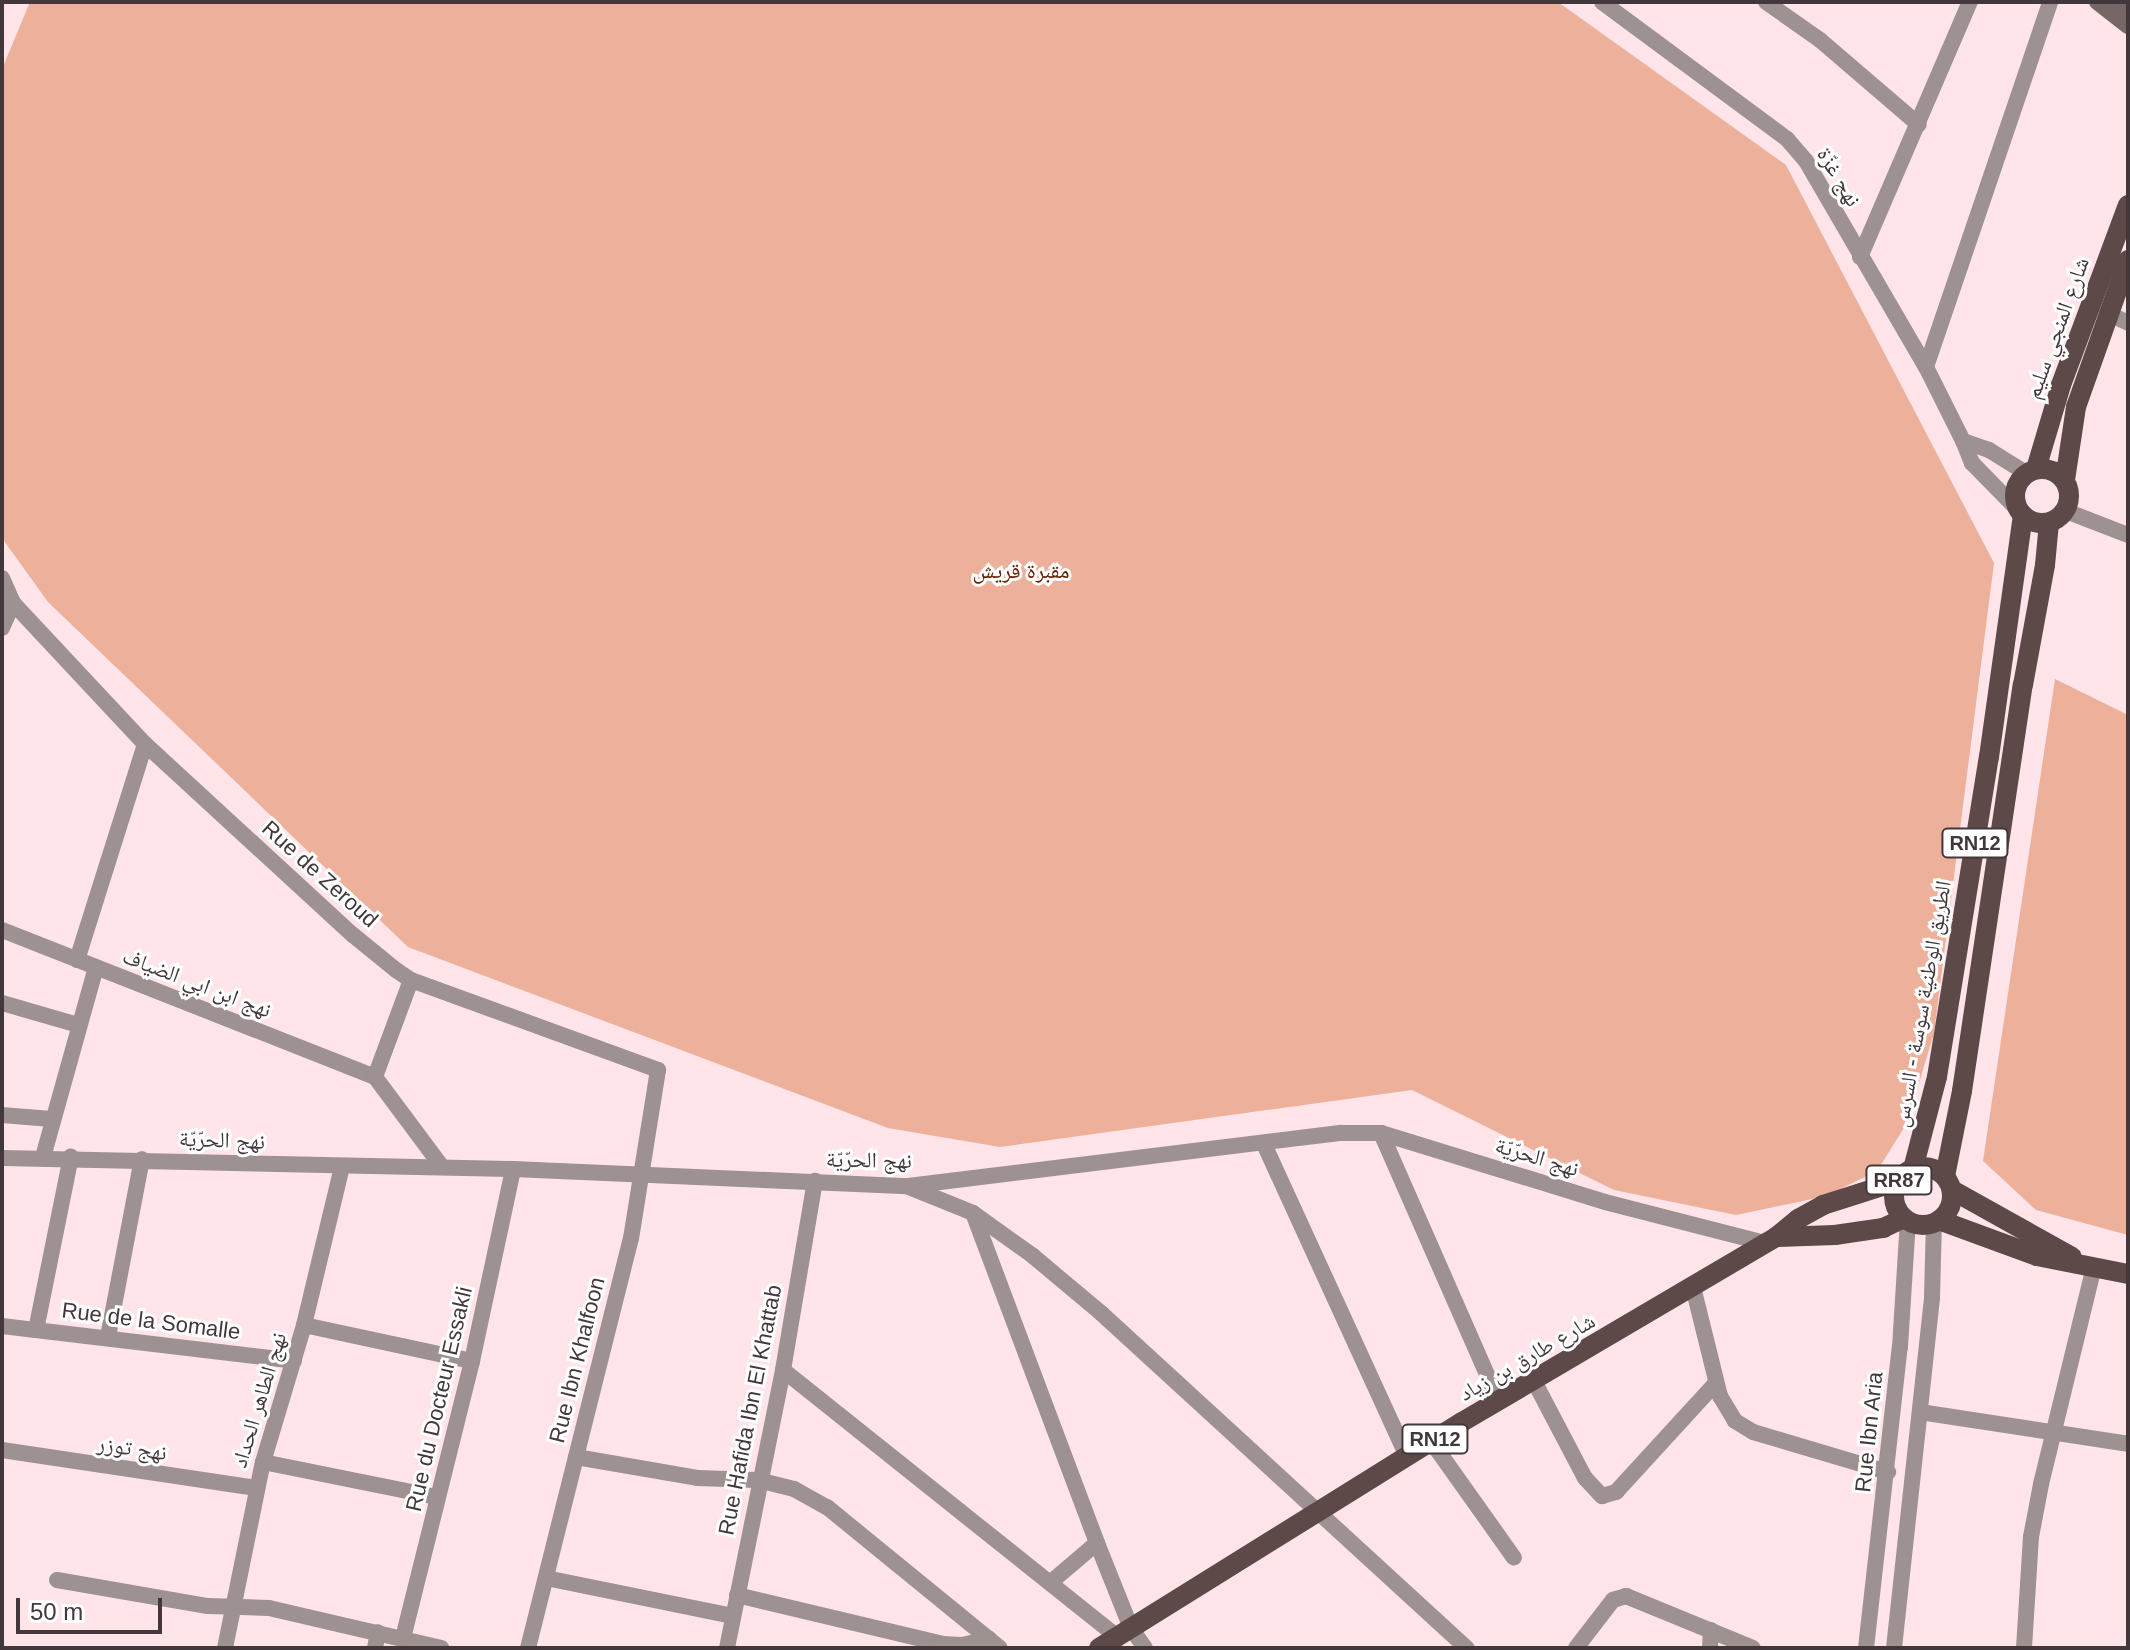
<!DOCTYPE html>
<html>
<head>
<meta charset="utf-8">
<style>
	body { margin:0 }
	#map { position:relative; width:2130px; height:1650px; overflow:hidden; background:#ffe4ea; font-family:Helvetica,"Noto Naskh Arabic",sans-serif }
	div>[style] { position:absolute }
	.green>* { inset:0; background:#edb09b }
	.minor>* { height:16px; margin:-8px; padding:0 8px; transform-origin:8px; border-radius:8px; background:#9d9191 }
	.secondary>* { height:16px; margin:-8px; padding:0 8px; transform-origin:8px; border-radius:8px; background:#766 }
	.primary>* { height:20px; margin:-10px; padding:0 10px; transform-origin:10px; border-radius:10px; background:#5c4948 }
	.primary>.ring { margin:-10px; padding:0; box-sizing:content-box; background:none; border:20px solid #5c4948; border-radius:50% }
	span { translate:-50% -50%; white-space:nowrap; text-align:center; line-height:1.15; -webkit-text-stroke:6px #fff; paint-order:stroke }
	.shield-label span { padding:2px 6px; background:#fff; border:2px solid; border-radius:6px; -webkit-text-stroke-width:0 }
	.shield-label { font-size:20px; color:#42373a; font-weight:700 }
	.street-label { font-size:22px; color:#42373a }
	.park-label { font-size:22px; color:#662002 }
	.frame { position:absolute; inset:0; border:4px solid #42373a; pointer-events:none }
	.scale { position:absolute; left:16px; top:1598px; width:146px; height:36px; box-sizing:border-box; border:4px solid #42373a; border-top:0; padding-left:10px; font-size:24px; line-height:28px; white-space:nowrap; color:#42373a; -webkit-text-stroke:6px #fff; paint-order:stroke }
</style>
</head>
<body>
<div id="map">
	<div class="green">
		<div style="clip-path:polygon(30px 2px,1558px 2px,1786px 165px,1994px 563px,1934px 1033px,1907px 1123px,1877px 1171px,1826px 1196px,1736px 1215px,1614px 1190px,1412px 1090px,1000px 1147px,888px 1128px,408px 947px,48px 602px,2px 538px,2px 69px)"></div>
		<div style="clip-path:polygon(2055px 679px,2128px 715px,2128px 1235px,2036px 1210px,1983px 1161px)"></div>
	</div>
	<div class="minor">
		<div style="left:1602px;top:2px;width:230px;rotate:36.5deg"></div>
		<div style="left:1787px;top:139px;width:29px;rotate:49deg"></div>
		<div style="left:1806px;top:161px;width:238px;rotate:59.8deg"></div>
		<div style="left:1926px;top:367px;width:83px;rotate:63.4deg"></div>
		<div style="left:1766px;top:2px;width:66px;rotate:35.1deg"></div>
		<div style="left:1820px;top:40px;width:130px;rotate:40.6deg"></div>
		<div style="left:1860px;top:257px;width:278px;rotate:-66.7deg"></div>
		<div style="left:2107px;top:313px;width:23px;rotate:25deg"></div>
		<div style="left:1926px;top:367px;width:385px;rotate:-71.2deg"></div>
		<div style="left:2066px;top:511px;width:66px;rotate:21.2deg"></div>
		<div style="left:2020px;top:512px;width:69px;rotate:-134.4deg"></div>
		<div style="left:1972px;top:463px;width:24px;rotate:-112deg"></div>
		<div style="left:1963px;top:441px;width:28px;rotate:19deg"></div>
		<div style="left:1989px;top:450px;width:44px;rotate:31.9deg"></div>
		<div style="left:2px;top:578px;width:27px;rotate:66deg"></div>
		<div style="left:13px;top:603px;width:193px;rotate:46.9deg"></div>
		<div style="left:145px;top:744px;width:282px;rotate:42.6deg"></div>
		<div style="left:353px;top:935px;width:55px;rotate:39.1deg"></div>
		<div style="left:396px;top:970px;width:18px;rotate:34deg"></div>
		<div style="left:411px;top:980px;width:263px;rotate:20deg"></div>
		<div style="left:658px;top:1070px;width:170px;rotate:99.1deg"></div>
		<div style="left:631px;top:1238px;width:423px;rotate:104.1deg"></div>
		<div style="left:2px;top:628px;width:27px;rotate:-66deg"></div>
		<div style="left:2px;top:930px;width:401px;rotate:21.5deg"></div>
		<div style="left:77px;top:960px;width:226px;rotate:-72.5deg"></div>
		<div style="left:411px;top:980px;width:103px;rotate:110.4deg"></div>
		<div style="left:375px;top:1077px;width:112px;rotate:53.3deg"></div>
		<div style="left:2px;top:1003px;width:79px;rotate:16.1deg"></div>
		<div style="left:2px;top:1115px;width:49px;rotate:4.7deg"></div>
		<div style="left:1381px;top:1133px;width:292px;rotate:66.3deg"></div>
		<div style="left:1264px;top:1144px;width:343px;rotate:65.4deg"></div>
		<div style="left:43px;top:1157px;width:197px;rotate:-74.4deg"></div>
		<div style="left:2px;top:1158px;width:511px;rotate:1.23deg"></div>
		<div style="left:513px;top:1169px;width:395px;rotate:2.5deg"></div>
		<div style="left:908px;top:1186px;width:437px;rotate:-7deg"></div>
		<div style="left:1342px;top:1133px;width:39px"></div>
		<div style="left:1381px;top:1133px;width:234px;rotate:17.1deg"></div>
		<div style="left:1605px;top:1202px;width:165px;rotate:14.4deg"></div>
		<div style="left:909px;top:1187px;width:69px;rotate:22.1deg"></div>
		<div style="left:973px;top:1213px;width:74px;rotate:35.6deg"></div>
		<div style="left:1033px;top:1256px;width:89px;rotate:40deg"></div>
		<div style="left:1101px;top:1313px;width:496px;rotate:42.5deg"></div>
		<div style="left:973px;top:1213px;width:353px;rotate:69.4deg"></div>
		<div style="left:1097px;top:1543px;width:92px;rotate:68.2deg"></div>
		<div style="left:1131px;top:1628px;width:24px;rotate:55deg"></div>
		<div style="left:1693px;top:1287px;width:112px;rotate:76.1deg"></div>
		<div style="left:1720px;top:1396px;width:29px;rotate:59deg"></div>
		<div style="left:1735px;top:1421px;width:21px;rotate:31deg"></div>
		<div style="left:1753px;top:1432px;width:141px;rotate:16.5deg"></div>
		<div style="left:304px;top:1325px;width:172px;rotate:12.1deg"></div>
		<div style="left:2px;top:1326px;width:294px;rotate:6.8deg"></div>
		<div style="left:36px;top:1330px;width:177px;rotate:-78.6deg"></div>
		<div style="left:108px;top:1337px;width:181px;rotate:-79.2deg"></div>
		<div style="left:783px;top:1370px;width:428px;rotate:38.6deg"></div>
		<div style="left:1534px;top:1381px;width:110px;rotate:62.3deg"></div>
		<div style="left:1585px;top:1478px;width:25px;rotate:47deg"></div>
		<div style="left:1602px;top:1496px;width:15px;rotate:-16deg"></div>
		<div style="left:1616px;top:1492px;width:148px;rotate:-47.5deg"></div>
		<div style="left:1920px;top:1412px;width:210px;rotate:8.7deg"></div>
		<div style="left:1431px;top:1441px;width:143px;rotate:54.6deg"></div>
		<div style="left:2px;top:1450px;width:257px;rotate:8.5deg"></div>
		<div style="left:576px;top:1457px;width:123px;rotate:9.8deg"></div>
		<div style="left:697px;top:1478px;width:61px;rotate:1.9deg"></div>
		<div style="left:758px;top:1480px;width:37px;rotate:14deg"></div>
		<div style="left:794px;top:1489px;width:38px;rotate:29deg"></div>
		<div style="left:827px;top:1507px;width:223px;rotate:39.2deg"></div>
		<div style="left:263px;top:1462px;width:177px;rotate:11.4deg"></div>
		<div style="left:546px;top:1578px;width:190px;rotate:11.5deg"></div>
		<div style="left:57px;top:1580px;width:153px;rotate:9.8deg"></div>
		<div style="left:208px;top:1606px;width:61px;rotate:1.9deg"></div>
		<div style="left:269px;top:1608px;width:177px;rotate:13.1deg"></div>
		<div style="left:1051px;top:1582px;width:60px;rotate:-40.3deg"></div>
		<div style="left:737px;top:1595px;width:211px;rotate:13.4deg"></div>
		<div style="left:942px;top:1644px;width:20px;rotate:3deg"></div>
		<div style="left:962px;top:1645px;width:28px;rotate:-13deg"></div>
		<div style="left:403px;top:1638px;width:285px;rotate:-76deg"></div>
		<div style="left:472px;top:1361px;width:196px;rotate:-77.9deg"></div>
		<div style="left:225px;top:1648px;width:190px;rotate:-78.5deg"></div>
		<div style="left:263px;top:1462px;width:143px;rotate:-73.3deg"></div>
		<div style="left:304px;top:1325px;width:163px;rotate:-76.5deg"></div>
		<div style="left:375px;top:1648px;width:16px;rotate:-79deg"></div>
		<div style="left:727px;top:1648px;width:284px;rotate:-78.6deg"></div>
		<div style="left:783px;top:1370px;width:192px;rotate:-80.4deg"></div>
		<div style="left:1576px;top:1648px;width:61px;rotate:-52.4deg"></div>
		<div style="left:1613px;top:1600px;width:14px;rotate:-17deg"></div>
		<div style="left:1626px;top:1596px;width:137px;rotate:22.3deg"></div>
		<div style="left:1710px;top:1648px;width:18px;rotate:-87deg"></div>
		<div style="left:1866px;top:1648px;width:303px;rotate:-83.6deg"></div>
		<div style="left:1900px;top:1347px;width:126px;rotate:-86.4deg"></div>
		<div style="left:1894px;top:1648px;width:353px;rotate:-83.8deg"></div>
		<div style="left:1932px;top:1297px;width:74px;rotate:-88.5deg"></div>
		<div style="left:2024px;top:1648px;width:111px;rotate:-86.4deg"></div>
		<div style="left:2031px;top:1537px;width:54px;rotate:-79.3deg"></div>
		<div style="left:2041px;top:1484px;width:223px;rotate:-76.3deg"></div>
	</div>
	<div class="secondary">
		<div style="left:2097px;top:2px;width:39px;rotate:38deg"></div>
		<div style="left:2113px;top:2px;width:16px;rotate:22deg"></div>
	</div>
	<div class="primary">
		<div class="ring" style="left:2015px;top:469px;width:34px;height:34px"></div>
		<div style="left:2036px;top:469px;width:88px;rotate:-73.4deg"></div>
		<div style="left:2061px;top:385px;width:192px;rotate:-69.6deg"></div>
		<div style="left:2065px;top:480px;width:74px;rotate:-81.4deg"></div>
		<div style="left:2076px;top:407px;width:156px;rotate:-70.5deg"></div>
		<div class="ring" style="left:1894px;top:1167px;width:38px;height:38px"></div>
		<div style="left:1913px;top:1169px;width:95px;rotate:-75.4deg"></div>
		<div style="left:1937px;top:1077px;width:324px;rotate:-80.8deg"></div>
		<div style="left:1989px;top:757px;width:244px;rotate:-82deg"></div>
		<div style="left:1945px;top:1176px;width:87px;rotate:-78.7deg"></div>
		<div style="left:1962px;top:1091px;width:411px;rotate:-81.5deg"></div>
		<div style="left:2023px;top:685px;width:122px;rotate:-79.6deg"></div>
		<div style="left:2045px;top:565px;width:42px;rotate:-84.6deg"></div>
		<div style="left:1952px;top:1190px;width:137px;rotate:29.2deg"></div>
		<div style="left:1939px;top:1220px;width:104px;rotate:20.2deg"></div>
		<div style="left:2037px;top:1256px;width:93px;rotate:11.2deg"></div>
		<div style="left:1776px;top:1237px;width:59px;rotate:-1.9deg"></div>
		<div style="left:1835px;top:1235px;width:49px;rotate:-8.3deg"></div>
		<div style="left:1883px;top:1228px;width:23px;rotate:-25deg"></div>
		<div style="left:1099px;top:1648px;width:428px;rotate:-31.9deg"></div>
		<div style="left:1462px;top:1422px;width:364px;rotate:-30.5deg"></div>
		<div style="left:1776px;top:1237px;width:28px;rotate:-39deg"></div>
		<div style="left:1798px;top:1219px;width:29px;rotate:-29deg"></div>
		<div style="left:1823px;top:1205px;width:79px;rotate:-17.7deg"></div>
	</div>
	<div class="shield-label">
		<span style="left:1975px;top:843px">RN12</span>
		<span style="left:1899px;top:1180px">RR87</span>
		<span style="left:1435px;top:1439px">RN12</span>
	</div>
	<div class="street-label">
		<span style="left:1839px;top:177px;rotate:59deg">نهج غزّة</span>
		<span style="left:2057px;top:328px;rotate:-70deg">شارع المنجي سليم</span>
		<span style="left:320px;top:874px;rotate:42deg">Rue de Zeroud</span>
		<span style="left:197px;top:983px;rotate:21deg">نهج ابن ابي الضياف</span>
		<span style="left:1922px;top:1004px;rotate:-80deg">الطريق الوطنية سوسة - السرس</span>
		<span style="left:222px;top:1140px;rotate:2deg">نهج الحرّيّة</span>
		<span style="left:1537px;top:1157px;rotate:17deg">نهج الحرّيّة</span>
		<span style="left:869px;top:1160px;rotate:1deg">نهج الحرّيّة</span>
		<span style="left:151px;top:1321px;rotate:7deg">Rue de la Somalle</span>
		<span style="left:1527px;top:1357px;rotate:-30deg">شارع طارق بن زياد</span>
		<span style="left:577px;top:1360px;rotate:-76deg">Rue Ibn Khalfoon</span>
		<span style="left:439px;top:1399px;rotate:-77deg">Rue du Docteur Essakli</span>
		<span style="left:259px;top:1400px;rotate:-73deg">نهج الطاهر الحداد</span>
		<span style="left:750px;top:1410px;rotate:-79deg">Rue Hafida Ibn El Khattab</span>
		<span style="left:1869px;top:1432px;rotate:-84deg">Rue Ibn Aria</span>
		<span style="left:132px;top:1448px;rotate:8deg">نهج توزر</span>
	</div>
	<div class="park-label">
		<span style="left:1021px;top:571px">مقبرة قريش</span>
	</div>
	<div class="frame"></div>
	<div class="scale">50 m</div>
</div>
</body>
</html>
